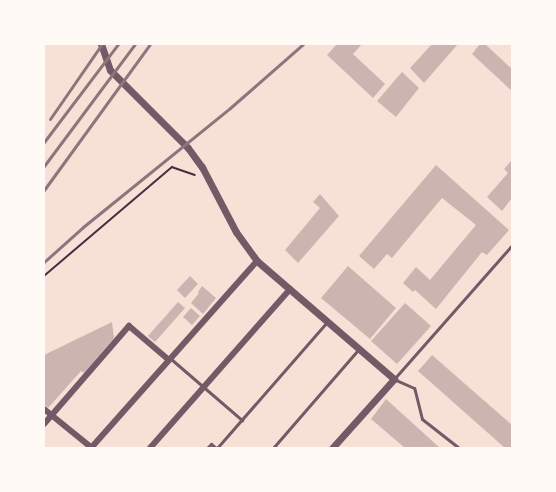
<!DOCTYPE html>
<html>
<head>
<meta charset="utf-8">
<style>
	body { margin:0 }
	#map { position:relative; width:556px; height:492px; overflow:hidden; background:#f7e1d7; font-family:"Noto Serif",serif }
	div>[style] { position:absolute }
	.building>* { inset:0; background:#ccb4b1 }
	.path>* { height:1.5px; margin:-0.75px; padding:0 0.75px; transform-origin:0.75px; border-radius:0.75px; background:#4a2c40 }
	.service>* { height:3px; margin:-1.5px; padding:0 1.5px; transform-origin:1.5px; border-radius:1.5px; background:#755966 }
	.minor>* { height:6px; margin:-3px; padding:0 3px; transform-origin:3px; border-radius:3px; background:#755966 }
	.tertiary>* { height:7px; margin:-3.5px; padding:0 3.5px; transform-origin:3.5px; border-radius:3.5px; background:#755966 }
	.rail>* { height:3px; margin:-1.5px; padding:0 1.5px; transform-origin:1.5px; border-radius:1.5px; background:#8f747c }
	span { translate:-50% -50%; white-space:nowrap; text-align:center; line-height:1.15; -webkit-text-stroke:6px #fffaf5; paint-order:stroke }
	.frame { position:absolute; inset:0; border:45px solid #fffaf5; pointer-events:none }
</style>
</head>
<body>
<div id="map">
	<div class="building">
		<div style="clip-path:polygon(337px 44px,362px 44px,353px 54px,385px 84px,373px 98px,327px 55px)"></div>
		<div style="clip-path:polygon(432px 44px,458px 44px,424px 83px,410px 68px)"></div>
		<div style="clip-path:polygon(480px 44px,485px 44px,512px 69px,512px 91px,472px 54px)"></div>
		<div style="clip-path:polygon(402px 72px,419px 88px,396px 117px,377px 101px)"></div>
		<div style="clip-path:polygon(512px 160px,512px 198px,502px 211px,487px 197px,508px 173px,504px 169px)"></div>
		<div style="clip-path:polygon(436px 165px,509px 230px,487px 255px,482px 252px,436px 309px,415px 290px,413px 292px,403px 283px,416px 267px,430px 280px,476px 225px,442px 198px,392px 258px,387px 254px,374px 269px,359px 256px)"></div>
		<div style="clip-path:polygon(320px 194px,339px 216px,298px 263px,285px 250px,320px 208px,313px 202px)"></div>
		<div style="clip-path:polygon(348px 266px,396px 308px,370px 339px,321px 298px)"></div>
		<div style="clip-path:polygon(190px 276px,198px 284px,185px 298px,177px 290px)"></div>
		<div style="clip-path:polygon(202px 286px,216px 298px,203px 314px,191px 303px,199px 293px,198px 292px)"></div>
		<div style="clip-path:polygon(178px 302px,185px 308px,155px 342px,148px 336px)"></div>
		<div style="clip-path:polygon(405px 303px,431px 326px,397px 364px,371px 341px)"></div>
		<div style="clip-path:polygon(191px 308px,200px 316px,192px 325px,183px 317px)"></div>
		<div style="clip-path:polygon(112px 322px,114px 338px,84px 373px,81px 371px,48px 408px,44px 404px,44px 355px)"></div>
		<div style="clip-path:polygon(432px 355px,512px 425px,512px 448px,505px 448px,418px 371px)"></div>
		<div style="clip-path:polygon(386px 399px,440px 448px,405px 448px,371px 419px)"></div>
	</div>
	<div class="path">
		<div style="left:44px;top:276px;width:168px;rotate:-40.4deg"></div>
		<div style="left:172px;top:167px;width:24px;rotate:19deg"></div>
	</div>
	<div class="service">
		<div style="left:171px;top:359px;width:94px;rotate:40.7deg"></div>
		<div style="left:207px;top:448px;width:6px;rotate:-45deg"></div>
		<div style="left:211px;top:444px;width:6px;rotate:39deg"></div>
		<div style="left:217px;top:448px;width:166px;rotate:-48.9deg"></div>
		<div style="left:273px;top:448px;width:130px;rotate:-49.1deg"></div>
		<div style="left:459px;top:448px;width:47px;rotate:-141.9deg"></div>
		<div style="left:422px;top:419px;width:32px;rotate:-104deg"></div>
		<div style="left:414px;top:388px;width:22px;rotate:-156deg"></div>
		<div style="left:394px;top:379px;width:179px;rotate:-48.6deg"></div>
	</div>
	<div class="minor">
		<div style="left:44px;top:409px;width:62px;rotate:39.1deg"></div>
		<div style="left:44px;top:424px;width:130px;rotate:-49.1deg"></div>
		<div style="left:129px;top:326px;width:52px;rotate:40.4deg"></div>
		<div style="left:91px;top:448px;width:250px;rotate:-48.4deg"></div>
		<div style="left:150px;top:448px;width:212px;rotate:-48.6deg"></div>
	</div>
	<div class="tertiary">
		<div style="left:101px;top:44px;width:28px;rotate:71deg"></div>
		<div style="left:110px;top:70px;width:110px;rotate:45deg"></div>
		<div style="left:188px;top:148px;width:24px;rotate:54deg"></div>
		<div style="left:202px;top:167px;width:73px;rotate:62.4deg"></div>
		<div style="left:236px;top:232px;width:36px;rotate:54deg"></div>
		<div style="left:257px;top:261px;width:181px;rotate:40.7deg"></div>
		<div style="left:394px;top:379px;width:93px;rotate:131.9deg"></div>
	</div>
	<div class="rail">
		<div style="left:50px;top:119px;width:91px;rotate:-55.3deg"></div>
		<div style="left:44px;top:142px;width:123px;rotate:-52.9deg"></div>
		<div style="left:44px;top:166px;width:152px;rotate:-53.3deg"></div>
		<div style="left:44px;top:190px;width:180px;rotate:-54deg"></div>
		<div style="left:44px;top:262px;width:52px;rotate:-41.9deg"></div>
		<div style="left:83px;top:227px;width:189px;rotate:-39deg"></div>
		<div style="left:230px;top:108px;width:97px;rotate:-41.2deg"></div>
	</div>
	<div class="frame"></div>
</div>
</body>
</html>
